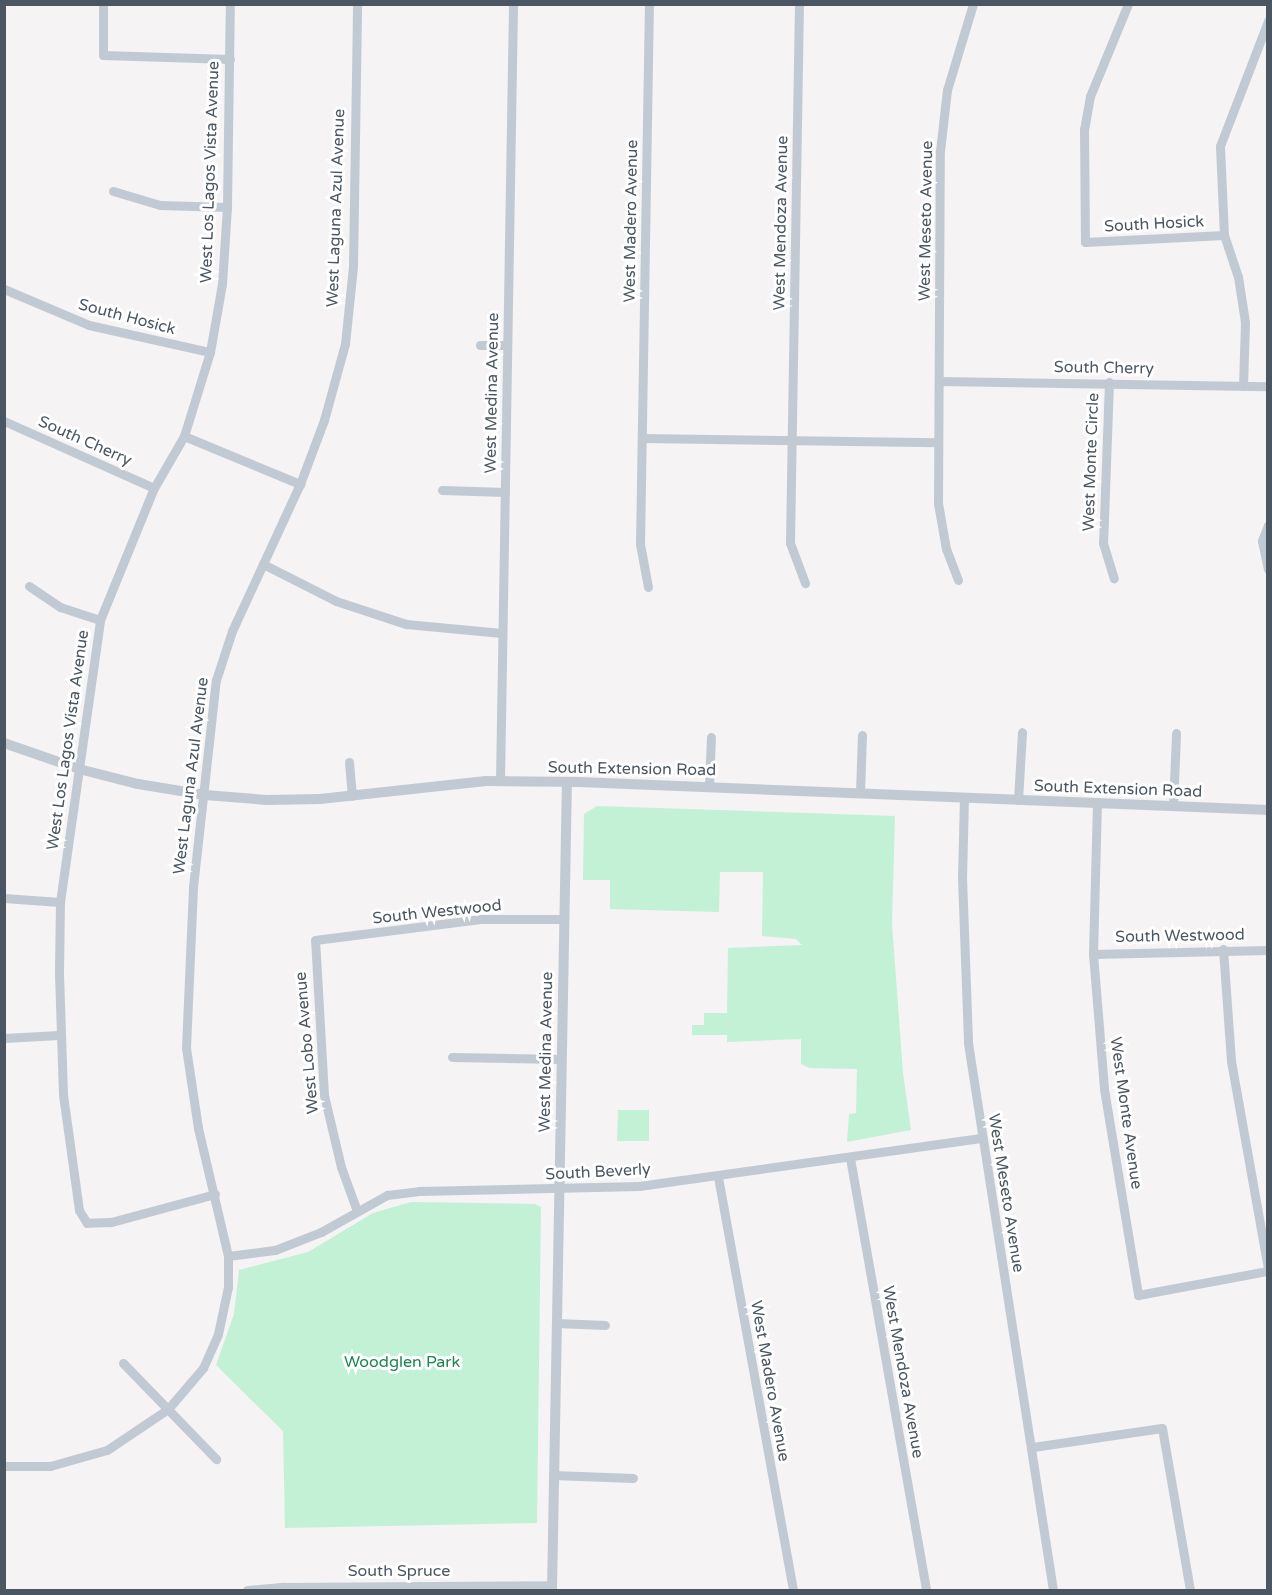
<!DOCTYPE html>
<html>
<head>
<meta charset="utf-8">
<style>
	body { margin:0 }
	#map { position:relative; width:1272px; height:1595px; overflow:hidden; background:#f5f3f3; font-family:"Varela Round",sans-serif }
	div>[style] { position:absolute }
	.green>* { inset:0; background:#c3f1d5 }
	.minor>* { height:9px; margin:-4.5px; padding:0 4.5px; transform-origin:4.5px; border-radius:4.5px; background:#c1cad2 }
	.tertiary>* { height:10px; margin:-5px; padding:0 5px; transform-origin:5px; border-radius:5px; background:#c1cad2 }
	span { translate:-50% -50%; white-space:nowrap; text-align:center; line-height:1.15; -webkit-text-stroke:6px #fff; paint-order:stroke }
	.street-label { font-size:16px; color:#4a5661 }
	.park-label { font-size:16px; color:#17864f }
	.frame { position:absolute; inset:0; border:6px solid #4a5661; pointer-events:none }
</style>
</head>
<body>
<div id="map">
	<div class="green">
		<div style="clip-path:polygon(597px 806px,895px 816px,892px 924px,903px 1073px,911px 1130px,847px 1142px,849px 1114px,856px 1113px,857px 1069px,809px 1068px,801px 1064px,801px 1039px,727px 1042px,727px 1035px,692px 1035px,692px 1025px,704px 1025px,704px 1013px,727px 1013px,728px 948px,802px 945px,796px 939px,762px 936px,763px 872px,720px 872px,719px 912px,610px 909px,610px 880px,583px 880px,584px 814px)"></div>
		<div style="clip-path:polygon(618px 1110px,649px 1110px,649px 1141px,617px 1141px)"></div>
		<div style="clip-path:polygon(411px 1202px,535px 1204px,541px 1207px,537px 1523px,285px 1528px,283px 1431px,216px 1365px,234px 1314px,239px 1270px,308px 1252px,373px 1213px)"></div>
	</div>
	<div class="minor">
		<div style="left:103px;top:4px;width:51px;rotate:90deg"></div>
		<div style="left:103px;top:55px;width:127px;rotate:1.8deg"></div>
		<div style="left:799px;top:4px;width:539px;rotate:90.96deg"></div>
		<div style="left:790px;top:543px;width:43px;rotate:69.4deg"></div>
		<div style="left:1128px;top:4px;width:100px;rotate:112.4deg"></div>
		<div style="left:1090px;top:96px;width:34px;rotate:100deg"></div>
		<div style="left:1084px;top:129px;width:113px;rotate:89.5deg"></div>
		<div style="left:1085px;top:242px;width:139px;rotate:-2.9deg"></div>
		<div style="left:113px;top:191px;width:49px;rotate:16.6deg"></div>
		<div style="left:160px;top:205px;width:67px;rotate:1.7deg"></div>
		<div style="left:4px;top:289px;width:92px;rotate:23deg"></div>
		<div style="left:89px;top:325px;width:124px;rotate:12.6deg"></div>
		<div style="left:480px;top:345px;width:27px"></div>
		<div style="left:939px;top:381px;width:329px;rotate:0.9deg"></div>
		<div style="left:1109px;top:382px;width:161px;rotate:92.1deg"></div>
		<div style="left:1103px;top:543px;width:37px;rotate:73deg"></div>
		<div style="left:1243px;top:386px;width:64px;rotate:-88.2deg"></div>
		<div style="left:1245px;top:322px;width:46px;rotate:-98.8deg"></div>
		<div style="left:1238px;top:277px;width:44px;rotate:-108.4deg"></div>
		<div style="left:1224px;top:235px;width:89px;rotate:-92.6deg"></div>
		<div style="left:1220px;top:146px;width:134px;rotate:-69deg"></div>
		<div style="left:4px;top:421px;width:164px;rotate:24.1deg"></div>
		<div style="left:184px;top:436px;width:126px;rotate:22.5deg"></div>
		<div style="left:642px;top:438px;width:296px;rotate:0.8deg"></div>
		<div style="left:442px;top:490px;width:63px;rotate:1.8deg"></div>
		<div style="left:1268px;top:525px;width:17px;rotate:111deg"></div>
		<div style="left:1262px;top:541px;width:29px;rotate:78deg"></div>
		<div style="left:263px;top:564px;width:82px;rotate:26.9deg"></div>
		<div style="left:336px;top:601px;width:74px;rotate:18.2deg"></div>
		<div style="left:406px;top:624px;width:96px;rotate:5.4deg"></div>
		<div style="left:958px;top:580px;width:33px;rotate:-111deg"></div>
		<div style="left:946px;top:549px;width:47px;rotate:-99.9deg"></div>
		<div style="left:938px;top:503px;width:352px;rotate:-89.7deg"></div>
		<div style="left:940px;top:151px;width:61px;rotate:-83.5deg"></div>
		<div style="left:947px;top:90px;width:90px;rotate:-73.2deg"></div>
		<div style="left:29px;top:586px;width:37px;rotate:34deg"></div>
		<div style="left:60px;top:607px;width:42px;rotate:18deg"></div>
		<div style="left:648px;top:587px;width:44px;rotate:-100.5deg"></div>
		<div style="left:640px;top:544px;width:540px;rotate:-89.05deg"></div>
		<div style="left:349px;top:762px;width:34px;rotate:85deg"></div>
		<div style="left:500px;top:781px;width:777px;rotate:-89.04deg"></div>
		<div style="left:709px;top:786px;width:49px;rotate:-87.7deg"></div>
		<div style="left:860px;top:792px;width:57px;rotate:-88deg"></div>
		<div style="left:964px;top:797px;width:80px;rotate:91.4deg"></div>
		<div style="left:962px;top:877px;width:166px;rotate:87.9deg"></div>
		<div style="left:968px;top:1043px;width:554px;rotate:81.17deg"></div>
		<div style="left:1018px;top:800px;width:68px;rotate:-86.6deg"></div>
		<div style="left:1097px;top:802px;width:152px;rotate:91.5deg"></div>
		<div style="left:1093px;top:954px;width:135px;rotate:85.3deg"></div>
		<div style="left:1104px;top:1089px;width:209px;rotate:80.6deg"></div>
		<div style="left:1138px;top:1295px;width:132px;rotate:-10.5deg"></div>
		<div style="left:1173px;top:806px;width:73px;rotate:-87.6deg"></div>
		<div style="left:4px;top:898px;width:56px;rotate:4.1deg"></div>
		<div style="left:1223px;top:949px;width:112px;rotate:85.9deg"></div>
		<div style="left:1231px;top:1061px;width:211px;rotate:79.9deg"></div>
		<div style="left:1093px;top:954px;width:175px;rotate:-1.3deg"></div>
		<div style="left:4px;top:1038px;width:55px;rotate:-3.1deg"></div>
		<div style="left:452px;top:1057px;width:108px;rotate:1.1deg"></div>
		<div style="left:850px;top:1158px;width:439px;rotate:80deg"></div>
		<div style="left:718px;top:1177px;width:420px;rotate:79.7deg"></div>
		<div style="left:215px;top:1194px;width:108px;rotate:164.9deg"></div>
		<div style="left:111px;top:1222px;width:24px;rotate:178deg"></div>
		<div style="left:87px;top:1223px;width:15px;rotate:-122deg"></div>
		<div style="left:79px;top:1210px;width:117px;rotate:-97.9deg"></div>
		<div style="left:63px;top:1094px;width:122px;rotate:-91.9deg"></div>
		<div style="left:59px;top:972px;width:70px;rotate:-89.2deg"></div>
		<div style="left:60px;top:902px;width:285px;rotate:-81.9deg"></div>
		<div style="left:100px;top:620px;width:143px;rotate:-67.8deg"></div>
		<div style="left:154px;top:488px;width:60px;rotate:-60deg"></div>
		<div style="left:184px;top:436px;width:88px;rotate:-72.8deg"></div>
		<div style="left:210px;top:352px;width:69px;rotate:-80deg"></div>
		<div style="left:222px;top:284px;width:77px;rotate:-86.3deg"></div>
		<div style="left:227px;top:207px;width:203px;rotate:-89.2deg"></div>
		<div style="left:357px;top:1211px;width:47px;rotate:-110deg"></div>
		<div style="left:341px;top:1167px;width:74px;rotate:-103.3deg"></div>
		<div style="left:324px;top:1095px;width:155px;rotate:-93.3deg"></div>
		<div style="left:315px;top:940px;width:167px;rotate:-7.2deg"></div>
		<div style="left:481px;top:919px;width:83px"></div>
		<div style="left:228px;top:1256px;width:47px;rotate:-7.3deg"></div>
		<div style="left:275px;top:1250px;width:49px;rotate:-21.4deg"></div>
		<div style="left:321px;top:1232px;width:76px;rotate:-29.3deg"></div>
		<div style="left:387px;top:1195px;width:32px;rotate:-7deg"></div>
		<div style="left:419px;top:1191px;width:220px;rotate:-1.3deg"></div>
		<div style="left:639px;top:1186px;width:345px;rotate:-8deg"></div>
		<div style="left:556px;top:1323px;width:49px;rotate:2.3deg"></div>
		<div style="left:123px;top:1363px;width:134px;rotate:45.9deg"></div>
		<div style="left:1033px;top:1447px;width:130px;rotate:-8.4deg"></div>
		<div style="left:1162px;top:1428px;width:164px;rotate:80.2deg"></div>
		<div style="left:4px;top:1466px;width:46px"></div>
		<div style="left:50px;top:1466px;width:59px;rotate:-15.7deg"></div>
		<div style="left:107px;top:1450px;width:73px;rotate:-33.9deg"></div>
		<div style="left:168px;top:1409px;width:54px;rotate:-49.5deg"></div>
		<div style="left:203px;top:1368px;width:37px;rotate:-66deg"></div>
		<div style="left:218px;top:1334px;width:48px;rotate:-78deg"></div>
		<div style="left:228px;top:1287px;width:31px;rotate:-90deg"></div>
		<div style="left:228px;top:1256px;width:131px;rotate:-103.2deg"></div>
		<div style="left:198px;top:1128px;width:81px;rotate:-98.5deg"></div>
		<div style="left:186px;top:1048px;width:161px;rotate:-87.5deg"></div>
		<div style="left:193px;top:887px;width:208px;rotate:-83.7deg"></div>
		<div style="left:216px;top:680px;width:52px;rotate:-71.9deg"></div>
		<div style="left:232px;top:631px;width:162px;rotate:-65.2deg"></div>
		<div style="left:300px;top:484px;width:68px;rotate:-69.4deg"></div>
		<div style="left:324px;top:420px;width:79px;rotate:-74.6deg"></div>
		<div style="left:345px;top:344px;width:78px;rotate:-84.1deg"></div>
		<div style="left:353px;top:266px;width:262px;rotate:-89.1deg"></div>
		<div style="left:553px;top:1475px;width:80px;rotate:2.1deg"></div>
		<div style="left:247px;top:1590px;width:37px;rotate:-5deg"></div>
		<div style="left:284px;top:1587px;width:268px;rotate:-0.4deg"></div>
	</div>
	<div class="tertiary">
		<div style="left:4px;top:743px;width:79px;rotate:19.1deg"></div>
		<div style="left:79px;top:769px;width:61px;rotate:14.3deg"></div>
		<div style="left:138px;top:784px;width:68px;rotate:9.3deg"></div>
		<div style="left:205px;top:795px;width:62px;rotate:4.6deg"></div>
		<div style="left:267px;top:800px;width:53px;rotate:-1.1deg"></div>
		<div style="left:320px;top:799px;width:167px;rotate:-6.2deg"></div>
		<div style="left:486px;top:781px;width:93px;rotate:0.6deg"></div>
		<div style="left:579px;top:782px;width:690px;rotate:2.33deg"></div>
		<div style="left:552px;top:1590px;width:808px;rotate:-88.94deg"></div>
	</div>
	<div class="street-label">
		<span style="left:210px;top:172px;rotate:-88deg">West Los Lagos Vista Avenue</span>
		<span style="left:336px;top:208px;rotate:-88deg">West Laguna Azul Avenue</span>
		<span style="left:631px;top:221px;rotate:-89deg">West Madero Avenue</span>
		<span style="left:926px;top:221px;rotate:-89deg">West Meseto Avenue</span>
		<span style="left:781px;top:223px;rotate:-89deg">West Mendoza Avenue</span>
		<span style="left:1154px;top:224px;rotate:-3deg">South Hosick</span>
		<span style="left:127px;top:317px;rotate:15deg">South Hosick</span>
		<span style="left:1104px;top:368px;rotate:1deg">South Cherry</span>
		<span style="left:492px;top:393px;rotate:-89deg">West Medina Avenue</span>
		<span style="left:85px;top:441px;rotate:24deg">South Cherry</span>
		<span style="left:1091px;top:462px;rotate:-88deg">West Monte Circle</span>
		<span style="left:68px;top:740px;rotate:-82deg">West Los Lagos Vista Avenue</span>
		<span style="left:632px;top:769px;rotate:1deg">South Extension Road</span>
		<span style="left:191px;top:776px;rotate:-83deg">West Laguna Azul Avenue</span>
		<span style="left:1118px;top:789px;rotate:2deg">South Extension Road</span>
		<span style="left:437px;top:912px;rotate:-6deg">South Westwood</span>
		<span style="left:1180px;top:936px;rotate:-1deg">South Westwood</span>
		<span style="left:307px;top:1043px;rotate:-95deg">West Lobo Avenue</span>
		<span style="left:546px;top:1052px;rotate:-89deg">West Medina Avenue</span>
		<span style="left:1126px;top:1113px;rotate:82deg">West Monte Avenue</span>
		<span style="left:598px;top:1172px;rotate:-3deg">South Beverly</span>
		<span style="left:1006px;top:1193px;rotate:81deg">West Meseto Avenue</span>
		<span style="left:903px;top:1372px;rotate:80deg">West Mendoza Avenue</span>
		<span style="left:770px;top:1381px;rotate:80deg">West Madero Avenue</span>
		<span style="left:399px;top:1571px">South Spruce</span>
	</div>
	<div class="park-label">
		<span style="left:402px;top:1362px">Woodglen Park</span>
	</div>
	<div class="frame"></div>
</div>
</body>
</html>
